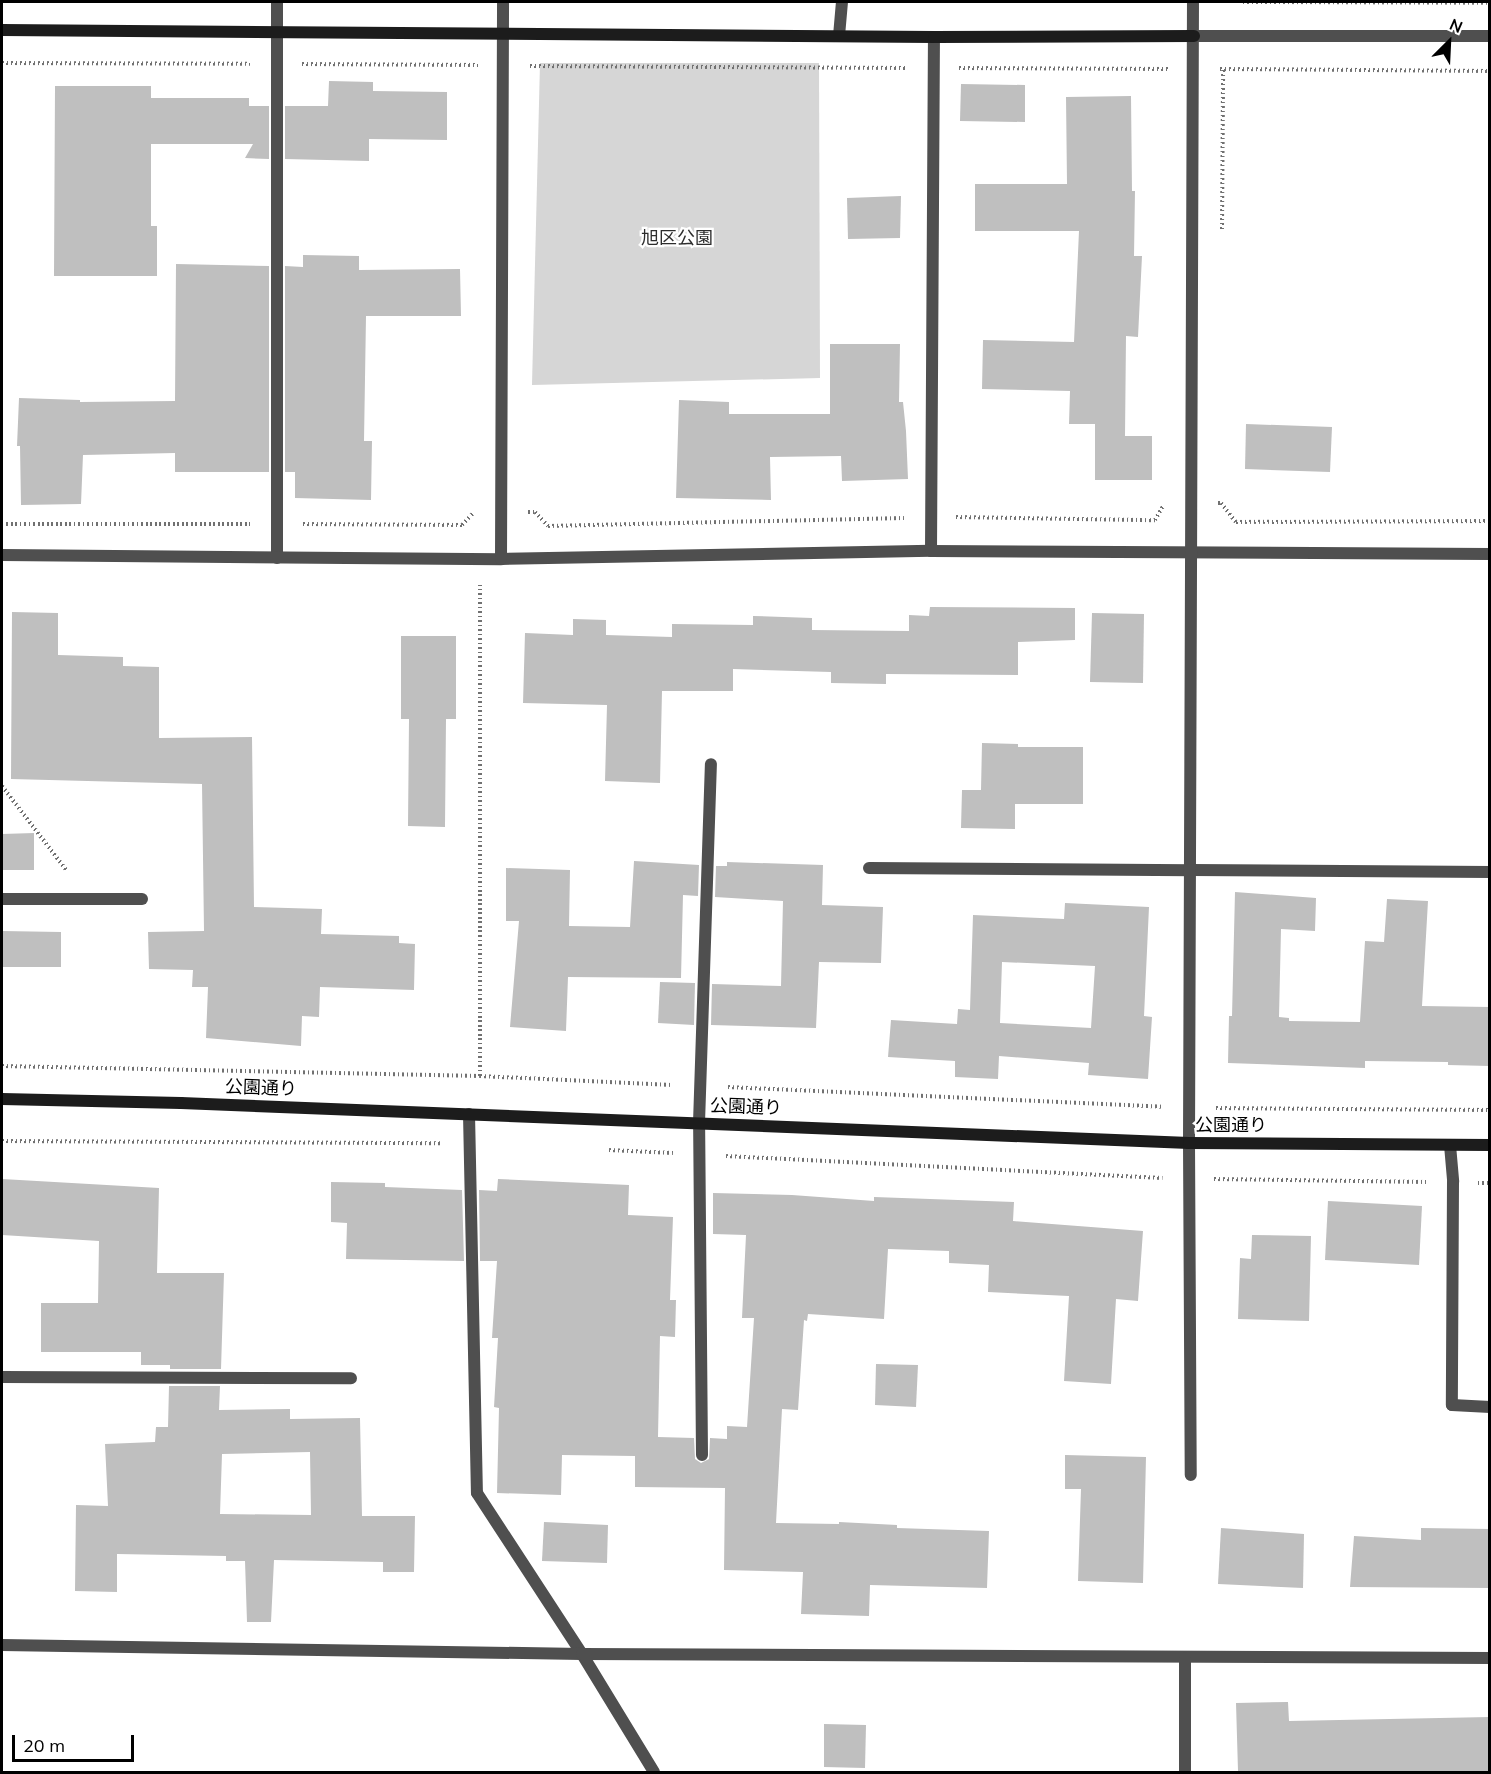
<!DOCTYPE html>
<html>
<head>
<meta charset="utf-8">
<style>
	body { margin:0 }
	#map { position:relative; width:1491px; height:1774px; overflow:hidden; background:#fff; font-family:Mulish,"Noto Sans JP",sans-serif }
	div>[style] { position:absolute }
	.green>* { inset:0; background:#d6d6d6 }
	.building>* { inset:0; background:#bfbfbf }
	.path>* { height:4px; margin-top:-2px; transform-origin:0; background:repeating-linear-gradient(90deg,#717171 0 1.5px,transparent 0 4.5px) }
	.lane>* { height:12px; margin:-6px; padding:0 6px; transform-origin:6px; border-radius:6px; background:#4f4f4f }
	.street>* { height:12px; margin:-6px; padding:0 6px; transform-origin:6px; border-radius:6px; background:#4f4f4f }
	.secondary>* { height:12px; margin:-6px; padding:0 6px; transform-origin:6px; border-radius:6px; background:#1c1c1c }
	span { translate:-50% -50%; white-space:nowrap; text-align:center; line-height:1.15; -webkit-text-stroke:4.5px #fff; paint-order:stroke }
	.park-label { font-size:18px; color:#2d2d2d }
	.street-label { font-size:18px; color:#000 }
	.frame { position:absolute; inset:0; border:3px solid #000; pointer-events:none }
	.north { position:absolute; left:1419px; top:12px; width:60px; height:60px; -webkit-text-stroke:4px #fff; paint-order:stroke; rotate:24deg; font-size:16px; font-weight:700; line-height:24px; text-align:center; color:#000 }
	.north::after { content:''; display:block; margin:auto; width:21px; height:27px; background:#000; clip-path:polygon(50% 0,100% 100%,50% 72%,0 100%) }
	.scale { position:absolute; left:12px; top:1735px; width:122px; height:27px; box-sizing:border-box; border:3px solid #000; border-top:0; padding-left:8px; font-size:18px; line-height:21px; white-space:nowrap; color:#000; -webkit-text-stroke:4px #fff; paint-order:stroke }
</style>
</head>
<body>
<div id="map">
	<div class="green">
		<div style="clip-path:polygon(540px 63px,819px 63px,820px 378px,532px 385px)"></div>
	</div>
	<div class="building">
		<div style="clip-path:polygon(329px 81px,373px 82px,373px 91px,447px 92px,447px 140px,369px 139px,369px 161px,285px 159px,285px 106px,328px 106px)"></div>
		<div style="clip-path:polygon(961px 84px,1025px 85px,1025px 122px,960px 121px)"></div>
		<div style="clip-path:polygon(55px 86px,151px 86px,151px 98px,249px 98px,249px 106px,269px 106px,269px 159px,245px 158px,253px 144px,151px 144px,151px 226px,157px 226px,157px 276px,54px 276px)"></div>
		<div style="clip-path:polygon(1131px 96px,1132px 191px,1135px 191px,1134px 256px,1142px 256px,1138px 337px,1126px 336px,1125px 436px,1152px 436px,1152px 480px,1095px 480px,1095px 424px,1069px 424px,1070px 391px,982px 389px,983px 340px,1074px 342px,1079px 231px,975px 231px,975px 184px,1067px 184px,1066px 97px)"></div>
		<div style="clip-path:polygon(901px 196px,900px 238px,848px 239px,847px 198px)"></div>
		<div style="clip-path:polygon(303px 255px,359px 256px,359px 270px,460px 269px,461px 316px,366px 316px,364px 441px,372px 441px,371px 500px,295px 498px,295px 472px,285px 472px,285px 266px,303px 267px)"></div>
		<div style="clip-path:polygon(176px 264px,269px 266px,269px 472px,175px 472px,175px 453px,83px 455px,81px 504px,21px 505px,20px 446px,17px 446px,19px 398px,80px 400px,80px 402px,175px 401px)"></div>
		<div style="clip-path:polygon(830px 344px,900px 344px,899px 402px,903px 402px,906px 431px,908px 479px,842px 481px,841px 456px,770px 457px,771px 500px,676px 498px,679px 400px,729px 402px,729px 414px,830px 414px)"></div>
		<div style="clip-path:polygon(1246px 424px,1332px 427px,1330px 472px,1245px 469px)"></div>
		<div style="clip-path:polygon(930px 607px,1075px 608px,1075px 640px,1018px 642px,1018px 675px,886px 674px,886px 684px,831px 683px,831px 672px,733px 669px,733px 691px,662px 691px,660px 783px,605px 781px,607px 705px,523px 703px,525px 633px,573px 635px,573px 619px,606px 620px,606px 635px,672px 637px,672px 624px,753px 625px,753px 616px,812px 618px,812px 630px,909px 631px,909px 615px,929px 616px)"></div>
		<div style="clip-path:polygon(12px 612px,58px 613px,58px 655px,123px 657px,123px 666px,159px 667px,159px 738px,252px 737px,254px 907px,322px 909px,321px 934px,399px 936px,399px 943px,415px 944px,414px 990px,320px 987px,319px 1017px,302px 1016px,301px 1046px,206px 1038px,208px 987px,192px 987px,193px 970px,149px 969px,148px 932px,204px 931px,202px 784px,11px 779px)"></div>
		<div style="clip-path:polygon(1092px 613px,1144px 614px,1143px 683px,1090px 682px)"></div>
		<div style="clip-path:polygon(401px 636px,456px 636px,456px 719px,446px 719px,445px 827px,408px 826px,409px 719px,401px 719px)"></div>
		<div style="clip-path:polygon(982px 743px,1018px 744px,1018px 747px,1083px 747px,1083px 804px,1015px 804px,1015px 829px,961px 828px,962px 790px,981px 790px)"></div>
		<div style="clip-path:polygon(34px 833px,34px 870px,2px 870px,2px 834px)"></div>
		<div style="clip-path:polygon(634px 861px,699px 865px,698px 896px,683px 895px,681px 978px,568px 977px,566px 1031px,510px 1027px,519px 921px,506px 921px,506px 868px,570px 870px,569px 926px,630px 927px)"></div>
		<div style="clip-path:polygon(727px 862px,823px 865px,822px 905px,883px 907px,881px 963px,819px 962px,816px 1028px,711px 1025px,712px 984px,781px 986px,783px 901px,715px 897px,716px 866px,727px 866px)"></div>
		<div style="clip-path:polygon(1235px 892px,1316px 898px,1315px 931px,1281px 929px,1279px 1017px,1289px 1018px,1289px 1021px,1360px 1022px,1365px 941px,1384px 942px,1387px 899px,1428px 901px,1422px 1006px,1490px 1007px,1490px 1066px,1448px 1065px,1448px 1062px,1365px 1061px,1365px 1068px,1228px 1063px,1229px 1016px,1232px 1016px)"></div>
		<div style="clip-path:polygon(evenodd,1065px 903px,1149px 907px,1144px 1016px,1152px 1017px,1148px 1079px,1088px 1075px,1089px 1063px,999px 1056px,998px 1079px,955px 1077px,955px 1061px,888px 1057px,891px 1020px,957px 1024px,958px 1009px,970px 1010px,973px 915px,1064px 919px,1065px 903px,1002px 962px,1095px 966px,1091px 1028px,1000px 1023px,1002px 962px)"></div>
		<div style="clip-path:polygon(2px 931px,61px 932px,61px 967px,2px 967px)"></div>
		<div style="clip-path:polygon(660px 982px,695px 983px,694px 1025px,658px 1023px)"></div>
		<div style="clip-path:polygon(2px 1179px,159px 1188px,157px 1273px,224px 1273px,221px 1369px,170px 1369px,170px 1365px,141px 1365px,141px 1352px,41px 1352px,41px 1303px,98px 1303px,99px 1241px,2px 1235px)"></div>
		<div style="clip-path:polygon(498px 1179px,629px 1185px,628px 1215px,673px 1217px,670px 1300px,676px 1300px,675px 1337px,660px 1336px,658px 1437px,694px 1438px,695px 1459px,701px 1463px,709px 1459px,710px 1438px,727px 1439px,727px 1426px,747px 1427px,754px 1318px,742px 1318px,746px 1235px,713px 1234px,713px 1193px,792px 1195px,874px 1201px,874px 1197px,1014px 1202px,1013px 1221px,1143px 1231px,1138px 1301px,1116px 1299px,1111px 1384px,1064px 1381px,1069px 1296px,988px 1292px,989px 1265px,949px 1263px,949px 1251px,888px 1249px,884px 1319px,808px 1314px,807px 1321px,804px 1320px,798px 1410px,782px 1409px,776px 1523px,839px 1524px,839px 1522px,897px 1525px,897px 1528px,989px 1531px,987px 1588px,870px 1585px,869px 1616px,801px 1614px,803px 1572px,724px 1570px,725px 1488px,635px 1487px,635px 1456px,562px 1455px,561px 1495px,497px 1493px,499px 1408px,494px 1407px,498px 1338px,492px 1338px,497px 1261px,480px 1261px,479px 1190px,497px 1191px)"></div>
		<div style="clip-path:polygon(331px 1182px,385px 1183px,385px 1187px,462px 1190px,464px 1261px,346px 1259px,347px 1223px,331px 1222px)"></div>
		<div style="clip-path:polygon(1328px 1201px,1422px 1206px,1419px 1265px,1325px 1260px)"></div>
		<div style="clip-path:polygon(1252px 1235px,1311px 1236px,1309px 1321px,1238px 1319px,1240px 1258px,1251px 1259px)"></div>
		<div style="clip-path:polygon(876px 1364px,918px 1365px,916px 1407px,875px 1405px)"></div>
		<div style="clip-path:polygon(evenodd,169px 1386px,220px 1386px,219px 1410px,290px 1409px,290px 1419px,360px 1418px,362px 1516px,415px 1516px,414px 1572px,383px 1572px,383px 1562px,274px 1560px,271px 1622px,247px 1622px,245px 1561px,226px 1561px,226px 1556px,117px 1554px,117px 1592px,75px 1591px,76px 1505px,108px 1506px,105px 1444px,155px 1442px,156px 1427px,168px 1427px,169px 1386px,310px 1452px,311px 1515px,220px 1514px,222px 1454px,310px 1452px)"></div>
		<div style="clip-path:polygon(1065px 1455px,1146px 1457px,1143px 1583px,1078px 1581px,1081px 1489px,1065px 1489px)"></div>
		<div style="clip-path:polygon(544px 1522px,608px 1525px,607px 1563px,542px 1561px)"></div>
		<div style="clip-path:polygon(1221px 1528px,1304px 1534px,1303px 1588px,1218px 1584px)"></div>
		<div style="clip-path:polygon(1421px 1528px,1490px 1529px,1490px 1588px,1350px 1587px,1354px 1536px,1421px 1540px)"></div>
		<div style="clip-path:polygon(1288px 1702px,1289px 1721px,1490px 1717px,1490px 1773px,1238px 1771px,1236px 1703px)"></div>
		<div style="clip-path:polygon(824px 1724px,866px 1725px,865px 1768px,824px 1767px)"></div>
	</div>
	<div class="path">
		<div style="left:1243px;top:2px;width:247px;rotate:0.2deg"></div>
		<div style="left:2px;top:63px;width:248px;rotate:0.2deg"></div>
		<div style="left:302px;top:64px;width:176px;rotate:0.3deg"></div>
		<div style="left:530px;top:66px;width:377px;rotate:0.3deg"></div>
		<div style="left:959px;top:68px;width:209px;rotate:0.3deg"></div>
		<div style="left:1220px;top:69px;width:270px;rotate:0.4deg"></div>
		<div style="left:1222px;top:229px;width:160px;rotate:-89.6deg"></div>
		<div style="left:1218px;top:503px;width:3px"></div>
		<div style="left:1221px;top:503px;width:24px;rotate:52deg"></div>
		<div style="left:1236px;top:522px;width:254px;rotate:-0.2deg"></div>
		<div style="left:528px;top:512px;width:7px"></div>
		<div style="left:535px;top:512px;width:19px;rotate:47deg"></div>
		<div style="left:548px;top:526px;width:356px;rotate:-1.3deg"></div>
		<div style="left:956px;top:517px;width:199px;rotate:0.9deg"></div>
		<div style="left:1155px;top:520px;width:16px;rotate:-60deg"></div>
		<div style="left:2px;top:524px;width:248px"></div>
		<div style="left:303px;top:524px;width:159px;rotate:0.4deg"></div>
		<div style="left:462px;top:525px;width:16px;rotate:-47deg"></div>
		<div style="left:2px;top:786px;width:107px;rotate:52.6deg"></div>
		<div style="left:2px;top:1066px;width:478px;rotate:1.2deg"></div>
		<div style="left:480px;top:1076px;width:192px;rotate:2.7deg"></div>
		<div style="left:480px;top:1076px;width:491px;rotate:-90deg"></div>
		<div style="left:728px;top:1087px;width:436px;rotate:2.6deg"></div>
		<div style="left:1216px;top:1108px;width:274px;rotate:0.4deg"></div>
		<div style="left:2px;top:1141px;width:438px;rotate:0.3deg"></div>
		<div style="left:609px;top:1150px;width:64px;rotate:2.7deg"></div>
		<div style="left:726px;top:1156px;width:437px;rotate:2.9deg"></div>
		<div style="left:1214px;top:1179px;width:212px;rotate:0.8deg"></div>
		<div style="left:1478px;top:1183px;width:12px"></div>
	</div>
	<div class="lane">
		<div style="left:839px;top:36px;width:34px;rotate:-85deg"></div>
		<div style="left:869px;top:868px;width:322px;rotate:0.4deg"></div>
		<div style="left:2px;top:899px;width:140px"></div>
		<div style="left:469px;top:1114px;width:379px;rotate:88.8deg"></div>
		<div style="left:477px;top:1493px;width:192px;rotate:56.9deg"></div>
		<div style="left:582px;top:1654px;width:138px;rotate:58.6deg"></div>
		<div style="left:1189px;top:1143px;width:332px;rotate:89.7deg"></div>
		<div style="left:1450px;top:1145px;width:37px;rotate:85deg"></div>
		<div style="left:1453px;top:1182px;width:223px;rotate:90.3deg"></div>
		<div style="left:1452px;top:1405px;width:38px;rotate:3deg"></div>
		<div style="left:702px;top:1455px;width:332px;rotate:-90.5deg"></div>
		<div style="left:699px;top:1123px;width:359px;rotate:-88.1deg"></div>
	</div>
	<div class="street">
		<div style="left:277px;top:2px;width:556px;rotate:90deg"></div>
		<div style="left:1194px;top:36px;width:296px"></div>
		<div style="left:931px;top:551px;width:514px;rotate:-89.67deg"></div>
		<div style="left:2px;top:555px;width:499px;rotate:0.5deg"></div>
		<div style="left:501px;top:559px;width:430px;rotate:-1.1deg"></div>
		<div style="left:931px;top:551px;width:559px;rotate:0.31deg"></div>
		<div style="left:501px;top:559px;width:557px;rotate:-89.79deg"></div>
		<div style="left:1191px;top:870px;width:299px;rotate:0.4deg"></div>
		<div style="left:1189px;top:1143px;width:1141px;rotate:-89.8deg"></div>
		<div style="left:2px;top:1377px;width:349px;rotate:0.2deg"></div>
		<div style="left:2px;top:1645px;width:580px;rotate:0.89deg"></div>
		<div style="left:582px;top:1654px;width:908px;rotate:0.25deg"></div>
		<div style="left:1185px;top:1772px;width:114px;rotate:-90deg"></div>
	</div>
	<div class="secondary">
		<div style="left:2px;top:30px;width:932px;rotate:0.43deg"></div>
		<div style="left:934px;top:37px;width:260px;rotate:-0.2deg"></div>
		<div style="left:2px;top:1099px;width:179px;rotate:1.3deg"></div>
		<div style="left:181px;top:1103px;width:1009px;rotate:2.27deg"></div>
		<div style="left:1189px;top:1143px;width:301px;rotate:0.4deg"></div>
	</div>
	<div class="park-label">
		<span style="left:677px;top:238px">旭区公園</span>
	</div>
	<div class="street-label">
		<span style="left:261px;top:1088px;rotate:2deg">公園通り</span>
		<span style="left:746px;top:1107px;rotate:2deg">公園通り</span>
		<span style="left:1231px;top:1125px">公園通り</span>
	</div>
	<div class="frame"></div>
	<div class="north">N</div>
	<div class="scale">20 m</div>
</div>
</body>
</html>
